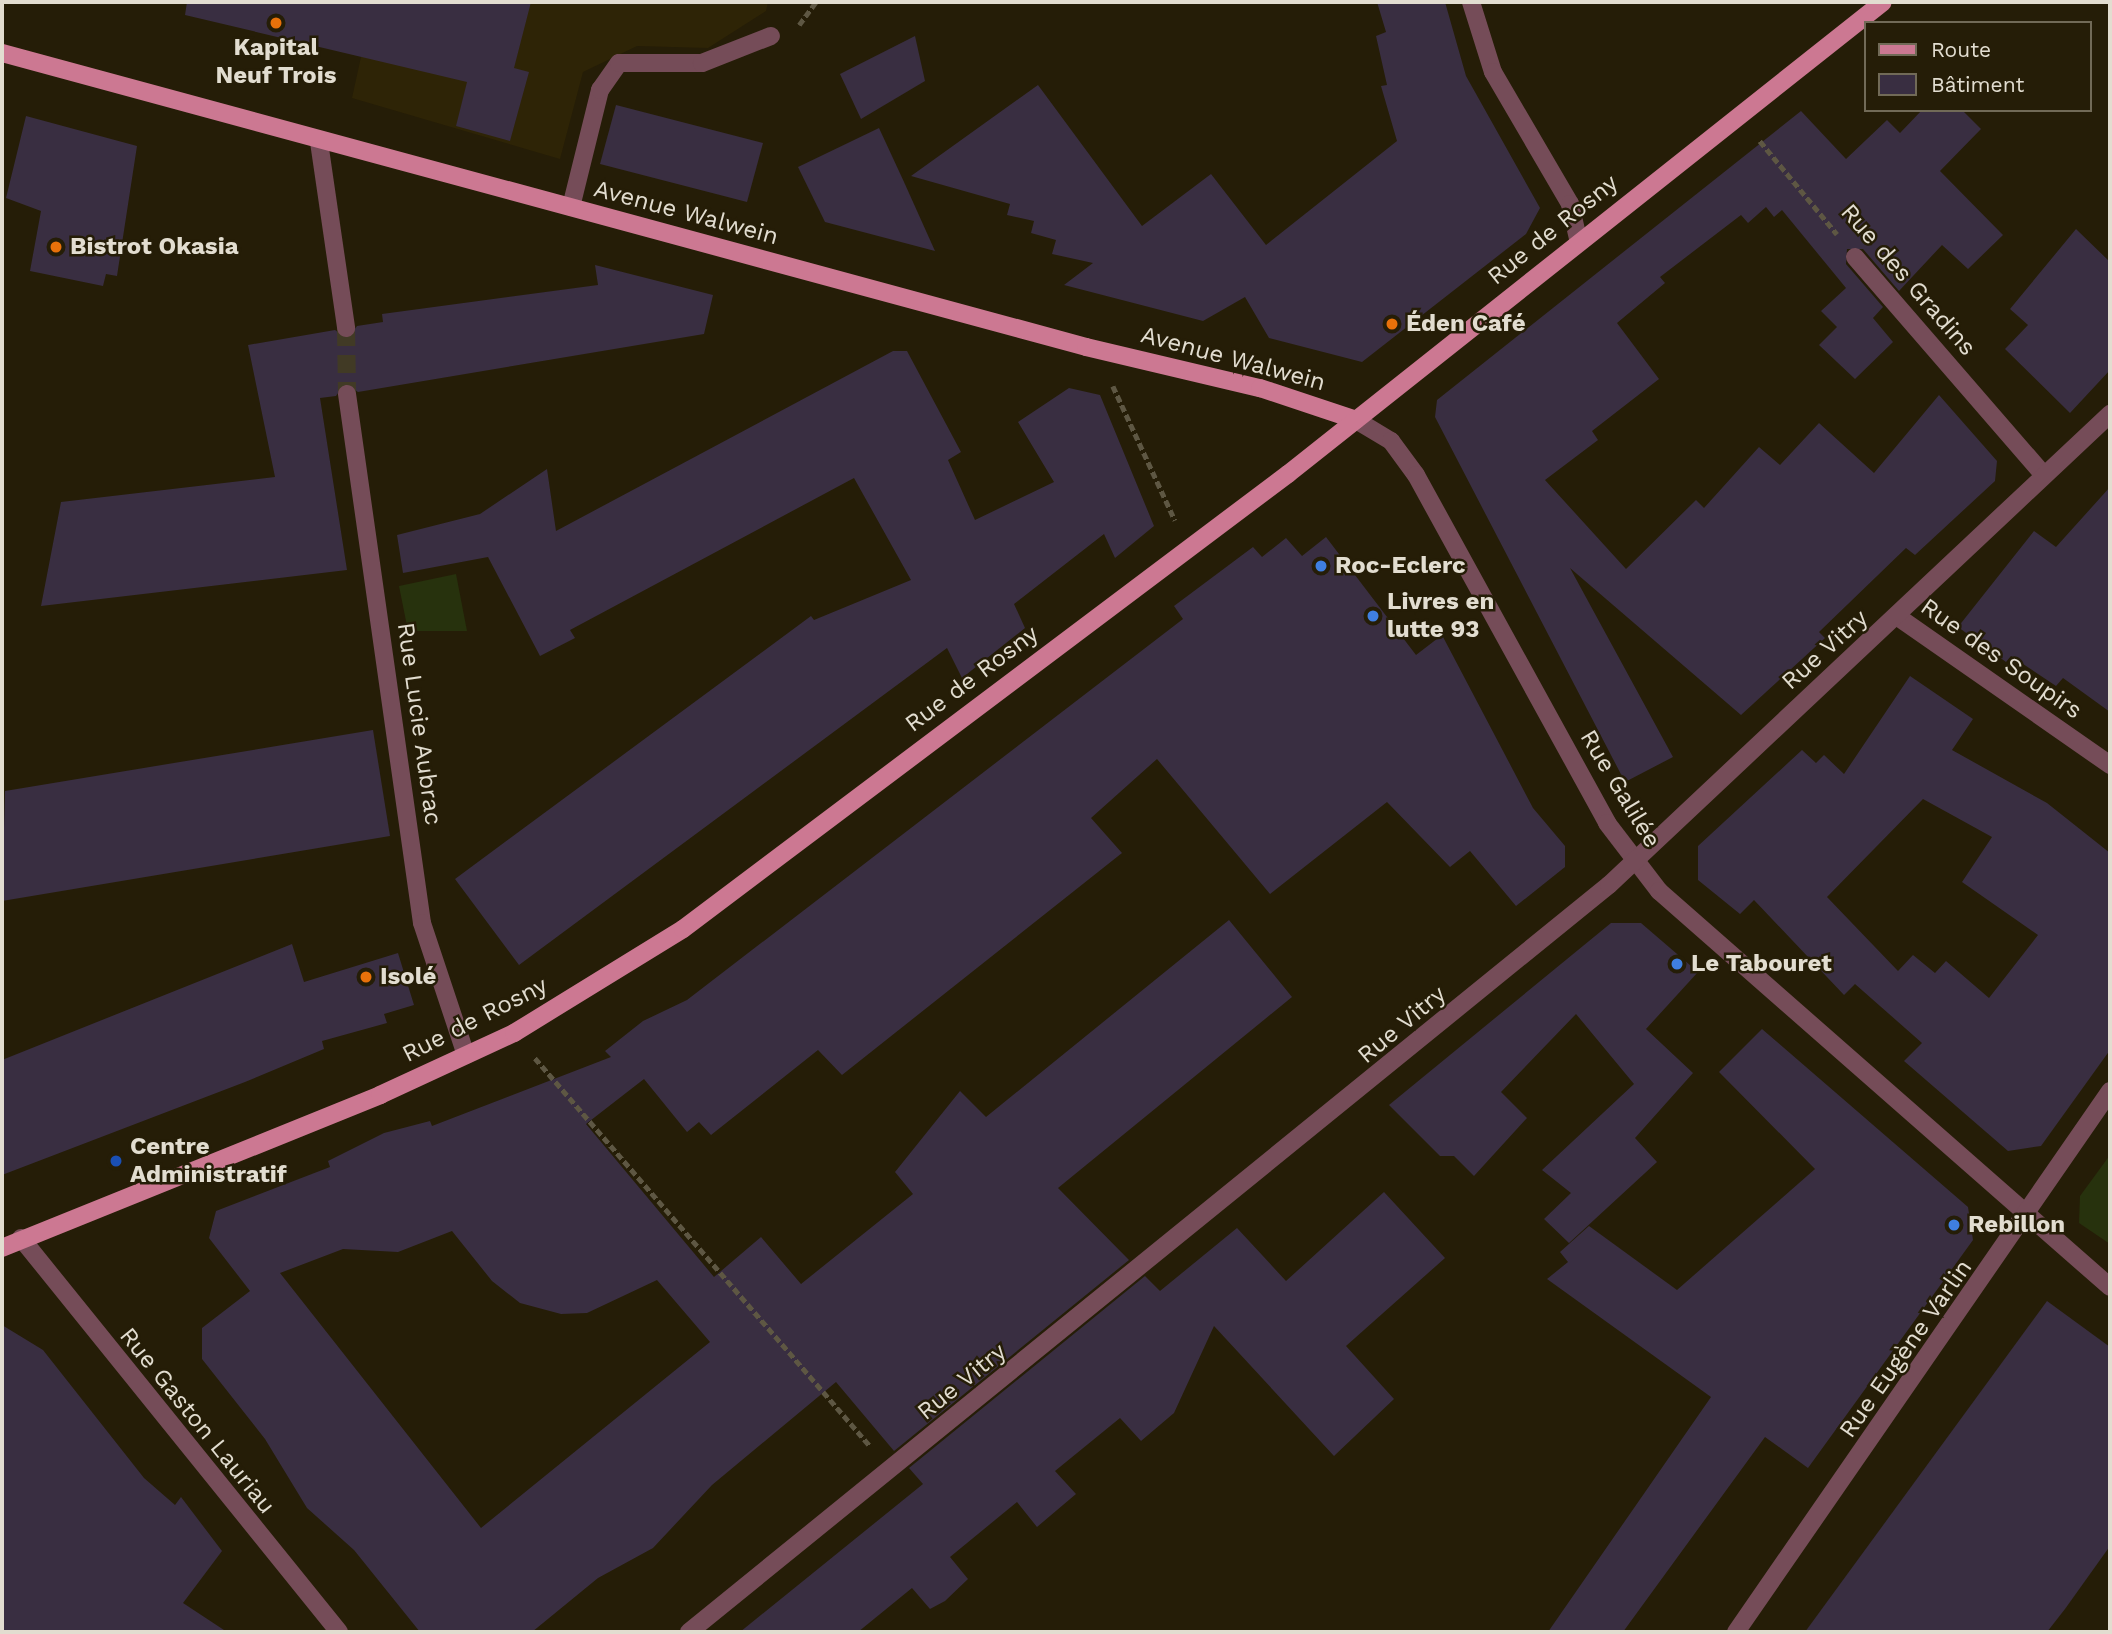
<!DOCTYPE html>
<html>
<head>
<meta charset="utf-8">
<style>
	body { margin:0 }
	#map { position:relative; width:2112px; height:1634px; overflow:hidden; background:#251d07; font-family:"Work Sans",sans-serif }
	div>[style] { position:absolute }
	.built>* { inset:0; background:#2e2406 }
	.green>* { inset:0; background:#27320d }
	.building>* { inset:0; background:#392e41 }
	.minor-tunnel>* { height:18px; margin-top:-9px; transform-origin:0; background:repeating-linear-gradient(90deg,#413a25 0 18px,transparent 0 27px) }
	.path>* { height:4.5px; margin-top:-2.25px; transform-origin:0; background:repeating-linear-gradient(90deg,#5e5743 0 7px,transparent 0 10.5px) }
	.minor>* { height:18px; margin:-9px; padding:0 9px; transform-origin:9px; border-radius:9px; background:#754c58 }
	.major>* { height:18px; margin:-9px; padding:0 9px; transform-origin:9px; border-radius:9px; background:#cc7892 }
	.dots>* { width:19px; height:19px; translate:-50% -50%; box-sizing:border-box; border:4px solid #251d07; border-radius:50% }
	span { translate:-50% -50%; white-space:nowrap; text-align:center; line-height:1.15; -webkit-text-stroke:5px #251d07; paint-order:stroke }
	.poi-label { font-size:24px; color:#e2ddd0; font-weight:700 }
	.left { translate:0 -50%; text-align:left }
	.street-label { font-size:24px; color:#e2ddd0 }
	.frame { position:absolute; inset:0; border:4px solid #e2ddd0; pointer-events:none }
	.legend { position:absolute; left:1864px; top:21px; width:228px; height:91px; box-sizing:border-box; background:#251d07; border:2px solid #716a57; margin:0; padding:9px 12px; list-style:none; font-size:21px; color:#e2ddd0 }
	.legend li { display:flex; align-items:center; gap:14px; height:35px }
	.legend b { width:35px; border:2px solid #716a57 }
</style>
</head>
<body>
<div id="map">
	<div class="built">
		<div style="clip-path:polygon(373px 2px,768px 2px,766px 11px,708px 48px,637px 46px,583px 72px,560px 159px,352px 98px)"></div>
	</div>
	<div class="green">
		<div style="clip-path:polygon(456px 574px,467px 631px,408px 631px,399px 586px)"></div>
		<div style="clip-path:polygon(2110px 1155px,2110px 1244px,2079px 1223px,2080px 1196px)"></div>
	</div>
	<div class="building">
		<div style="clip-path:polygon(187px 2px,531px 2px,514px 68px,529px 72px,510px 141px,456px 126px,467px 82px,185px 15px)"></div>
		<div style="clip-path:polygon(1377px 2px,1445px 2px,1466px 76px,1540px 208px,1526px 234px,1362px 362px,1269px 338px,1245px 297px,1203px 321px,1064px 285px,1093px 263px,1052px 254px,1056px 240px,1031px 233px,1034px 221px,1007px 215px,1010px 204px,911px 176px,1038px 85px,1142px 226px,1211px 174px,1266px 245px,1397px 141px,1381px 86px,1387px 85px,1376px 36px,1386px 32px)"></div>
		<div style="clip-path:polygon(915px 36px,925px 81px,861px 119px,840px 74px)"></div>
		<div style="clip-path:polygon(616px 105px,763px 143px,747px 202px,600px 164px)"></div>
		<div style="clip-path:polygon(1922px 110px,1962px 110px,1981px 129px,1940px 171px,2003px 235px,1968px 269px,1942px 245px,1899px 291px,1863px 249px,1847px 249px,1846px 264px,1883px 307px,1873px 318px,1893px 342px,1855px 379px,1819px 345px,1837px 327px,1821px 311px,1846px 288px,1782px 210px,1774px 217px,1766px 207px,1748px 223px,1741px 215px,1660px 277px,1665px 283px,1617px 323px,1659px 379px,1592px 431px,1598px 440px,1545px 480px,1626px 569px,1696px 500px,1704px 508px,1759px 447px,1780px 465px,1819px 423px,1874px 473px,1939px 395px,1997px 461px,1995px 481px,1915px 555px,1906px 548px,1819px 632px,1825px 638px,1741px 715px,1570px 568px,1673px 757px,1625px 782px,1435px 417px,1437px 400px,1801px 111px,1846px 159px,1887px 120px,1900px 133px)"></div>
		<div style="clip-path:polygon(26px 116px,137px 146px,117px 276px,106px 274px,103px 286px,30px 271px,41px 211px,6px 198px)"></div>
		<div style="clip-path:polygon(879px 128px,904px 182px,935px 251px,825px 222px,798px 167px)"></div>
		<div style="clip-path:polygon(2076px 229px,2110px 262px,2110px 370px,2070px 413px,2005px 349px,2028px 325px,2010px 309px)"></div>
		<div style="clip-path:polygon(595px 265px,713px 295px,704px 334px,358px 392px,345px 383px,336px 396px,320px 398px,347px 570px,41px 606px,61px 502px,275px 477px,248px 345px,335px 330px,348px 339px,357px 326px,383px 322px,382px 314px,598px 285px)"></div>
		<div style="clip-path:polygon(893px 351px,907px 351px,961px 452px,948px 460px,975px 520px,1054px 482px,1018px 422px,1069px 388px,1100px 395px,1154px 526px,1115px 558px,1104px 534px,1014px 604px,1025px 628px,962px 678px,947px 648px,519px 965px,455px 879px,811px 616px,814px 620px,911px 580px,854px 478px,570px 630px,575px 638px,540px 656px,488px 557px,403px 573px,397px 535px,480px 514px,547px 469px,556px 531px)"></div>
		<div style="clip-path:polygon(2110px 487px,2110px 712px,2063px 678px,2056px 686px,2011px 656px,2006px 662px,1958px 627px,2034px 531px,2056px 547px)"></div>
		<div style="clip-path:polygon(evenodd,1326px 537px,1416px 655px,1442px 635px,1533px 808px,1565px 846px,1565px 867px,1516px 906px,1470px 851px,1450px 867px,1387px 802px,1270px 894px,1157px 759px,1091px 818px,1122px 853px,842px 1075px,818px 1050px,711px 1135px,699px 1122px,687px 1132px,644px 1079px,586px 1124px,714px 1277px,761px 1237px,801px 1284px,913px 1194px,895px 1172px,960px 1091px,986px 1117px,1229px 920px,1292px 997px,1058px 1188px,1129px 1260px,894px 1451px,836px 1382px,712px 1485px,653px 1548px,598px 1578px,532px 1632px,420px 1632px,354px 1550px,307px 1508px,265px 1439px,202px 1359px,202px 1328px,250px 1291px,209px 1238px,216px 1211px,330px 1167px,328px 1161px,384px 1133px,430px 1121px,432px 1126px,611px 1057px,605px 1051px,643px 1021px,687px 1000px,1183px 619px,1174px 606px,1253px 547px,1262px 557px,1286px 538px,1302px 556px,1326px 537px,452px 1231px,492px 1281px,520px 1303px,561px 1314px,587px 1313px,657px 1280px,710px 1342px,481px 1528px,280px 1273px,343px 1249px,398px 1252px,452px 1231px)"></div>
		<div style="clip-path:polygon(evenodd,1910px 676px,1973px 719px,1952px 750px,2047px 803px,2110px 853px,2110px 1050px,2041px 1146px,2008px 1151px,1904px 1061px,1922px 1043px,1855px 984px,1844px 995px,1754px 900px,1740px 914px,1698px 880px,1698px 846px,1802px 750px,1816px 763px,1824px 755px,1844px 774px,1910px 676px,1923px 799px,1992px 837px,1962px 882px,2038px 935px,1989px 998px,1946px 961px,1935px 973px,1913px 955px,1898px 971px,1827px 897px,1923px 799px)"></div>
		<div style="clip-path:polygon(373px 730px,390px 836px,2px 901px,5px 791px)"></div>
		<div style="clip-path:polygon(1611px 923px,1641px 923px,1698px 972px,1646px 1029px,1693px 1073px,1635px 1138px,1657px 1162px,1569px 1243px,1544px 1219px,1571px 1193px,1542px 1170px,1634px 1084px,1576px 1014px,1501px 1092px,1527px 1118px,1474px 1176px,1454px 1156px,1440px 1156px,1389px 1105px)"></div>
		<div style="clip-path:polygon(292px 944px,304px 982px,398px 953px,414px 1005px,384px 1014px,387px 1023px,322px 1041px,324px 1049px,245px 1082px,2px 1175px,2px 1060px)"></div>
		<div style="clip-path:polygon(1762px 1029px,1968px 1207px,1973px 1240px,1808px 1468px,1765px 1437px,1623px 1632px,1548px 1632px,1711px 1397px,1547px 1279px,1568px 1262px,1560px 1252px,1589px 1226px,1677px 1290px,1815px 1169px,1719px 1072px)"></div>
		<div style="clip-path:polygon(1384px 1192px,1445px 1258px,1346px 1346px,1394px 1399px,1334px 1456px,1214px 1326px,1174px 1413px,1141px 1441px,1120px 1418px,1055px 1471px,1076px 1494px,1037px 1527px,1017px 1502px,950px 1557px,968px 1579px,945px 1601px,930px 1609px,912px 1588px,858px 1632px,740px 1632px,923px 1484px,909px 1468px,1145px 1276px,1160px 1291px,1237px 1228px,1286px 1281px)"></div>
		<div style="clip-path:polygon(2047px 1301px,2110px 1347px,2110px 1546px,2065px 1609px,2047px 1632px,1805px 1632px)"></div>
		<div style="clip-path:polygon(2px 1325px,43px 1350px,144px 1478px,175px 1505px,181px 1497px,222px 1551px,183px 1603px,227px 1632px,2px 1632px)"></div>
	</div>
	<div class="minor-tunnel">
		<div style="left:346px;top:328px;width:66px;rotate:89.1deg"></div>
	</div>
	<div class="path">
		<div style="left:799px;top:25px;width:29px;rotate:-54deg"></div>
		<div style="left:1760px;top:141px;width:121px;rotate:50.4deg"></div>
		<div style="left:1113px;top:386px;width:148px;rotate:65.2deg"></div>
		<div style="left:535px;top:1058px;width:513px;rotate:49.19deg"></div>
	</div>
	<div class="minor">
		<div style="left:1471px;top:2px;width:73px;rotate:72.6deg"></div>
		<div style="left:1493px;top:72px;width:153px;rotate:59.7deg"></div>
		<div style="left:1570px;top:204px;width:36px;rotate:77deg"></div>
		<div style="left:319px;top:142px;width:188px;rotate:81.7deg"></div>
		<div style="left:571px;top:207px;width:121px;rotate:-76.1deg"></div>
		<div style="left:600px;top:90px;width:33px;rotate:-55deg"></div>
		<div style="left:619px;top:63px;width:83px"></div>
		<div style="left:702px;top:63px;width:74px;rotate:-21.4deg"></div>
		<div style="left:1855px;top:257px;width:287px;rotate:49.1deg"></div>
		<div style="left:347px;top:394px;width:534px;rotate:81.93deg"></div>
		<div style="left:422px;top:923px;width:139px;rotate:71.6deg"></div>
		<div style="left:1356px;top:420px;width:41px;rotate:31deg"></div>
		<div style="left:1391px;top:441px;width:42px;rotate:53.7deg"></div>
		<div style="left:1416px;top:475px;width:397px;rotate:61.2deg"></div>
		<div style="left:1607px;top:823px;width:86px;rotate:52.6deg"></div>
		<div style="left:1659px;top:891px;width:600px;rotate:41.28deg"></div>
		<div style="left:1898px;top:617px;width:259px;rotate:34.9deg"></div>
		<div style="left:21px;top:1238px;width:506px;rotate:51.09deg"></div>
		<div style="left:689px;top:1632px;width:1185px;rotate:-39.08deg"></div>
		<div style="left:1609px;top:885px;width:688px;rotate:-43.23deg"></div>
		<div style="left:1736px;top:1632px;width:658px;rotate:-55.34deg"></div>
	</div>
	<div class="major">
		<div style="left:2px;top:53px;width:1123px;rotate:15.17deg"></div>
		<div style="left:1086px;top:347px;width:179px;rotate:13.3deg"></div>
		<div style="left:1260px;top:388px;width:101px;rotate:18.4deg"></div>
		<div style="left:2px;top:1248px;width:408px;rotate:-22deg"></div>
		<div style="left:380px;top:1095px;width:148px;rotate:-24.8deg"></div>
		<div style="left:514px;top:1033px;width:198px;rotate:-31.6deg"></div>
		<div style="left:683px;top:929px;width:757px;rotate:-36.95deg"></div>
		<div style="left:1288px;top:474px;width:759px;rotate:-38.42deg"></div>
	</div>
	<div class="dots">
		<div style="left:276px;top:23px;background:#e8710a"></div>
		<div style="left:56px;top:247px;background:#e8710a"></div>
		<div style="left:1392px;top:324px;background:#e8710a"></div>
		<div style="left:1321px;top:566px;background:#3f7fe0"></div>
		<div style="left:1373px;top:616px;background:#3f7fe0"></div>
		<div style="left:1677px;top:964px;background:#3f7fe0"></div>
		<div style="left:366px;top:977px;background:#e8710a"></div>
		<div style="left:116px;top:1161px;background:#1a4fb4"></div>
		<div style="left:1954px;top:1225px;background:#3f7fe0"></div>
	</div>
	<div class="poi-label">
		<span style="left:276px;top:62px">Kapital<br>Neuf Trois</span>
		<span class="left" style="left:70px;top:247px">Bistrot Okasia</span>
		<span class="left" style="left:1406px;top:324px">Éden Café</span>
		<span class="left" style="left:1335px;top:566px">Roc-Eclerc</span>
		<span class="left" style="left:1387px;top:616px">Livres en<br>lutte 93</span>
		<span class="left" style="left:1691px;top:964px">Le Tabouret</span>
		<span class="left" style="left:380px;top:977px">Isolé</span>
		<span class="left" style="left:130px;top:1161px">Centre<br>Administratif</span>
		<span class="left" style="left:1968px;top:1225px">Rebillon</span>
	</div>
	<div class="street-label">
		<span style="left:686px;top:213px;rotate:15deg">Avenue Walwein</span>
		<span style="left:1553px;top:230px;rotate:-39deg">Rue de Rosny</span>
		<span style="left:1908px;top:280px;rotate:49deg">Rue des Gradins</span>
		<span style="left:1233px;top:359px;rotate:15deg">Avenue Walwein</span>
		<span style="left:1825px;top:650px;rotate:-42deg">Rue Vitry</span>
		<span style="left:2001px;top:659px;rotate:35deg">Rue des Soupirs</span>
		<span style="left:972px;top:679px;rotate:-37deg">Rue de Rosny</span>
		<span style="left:419px;top:724px;rotate:82deg">Rue Lucie Aubrac</span>
		<span style="left:1620px;top:789px;rotate:59deg">Rue Galilée</span>
		<span style="left:475px;top:1020px;rotate:-27deg">Rue de Rosny</span>
		<span style="left:1402px;top:1025px;rotate:-40deg">Rue Vitry</span>
		<span style="left:1906px;top:1349px;rotate:-55deg">Rue Eugène Varlin</span>
		<span style="left:962px;top:1382px;rotate:-39deg">Rue Vitry</span>
		<span style="left:197px;top:1421px;rotate:51deg">Rue Gaston Lauriau</span>
	</div>
	<div class="frame"></div>
	<ul class="legend">
	<li><b style="height:9px;background:#cc7892"></b>Route</li>
	<li><b style="height:19px;background:#392e41"></b>Bâtiment</li>
	</ul>
</div>
</body>
</html>
